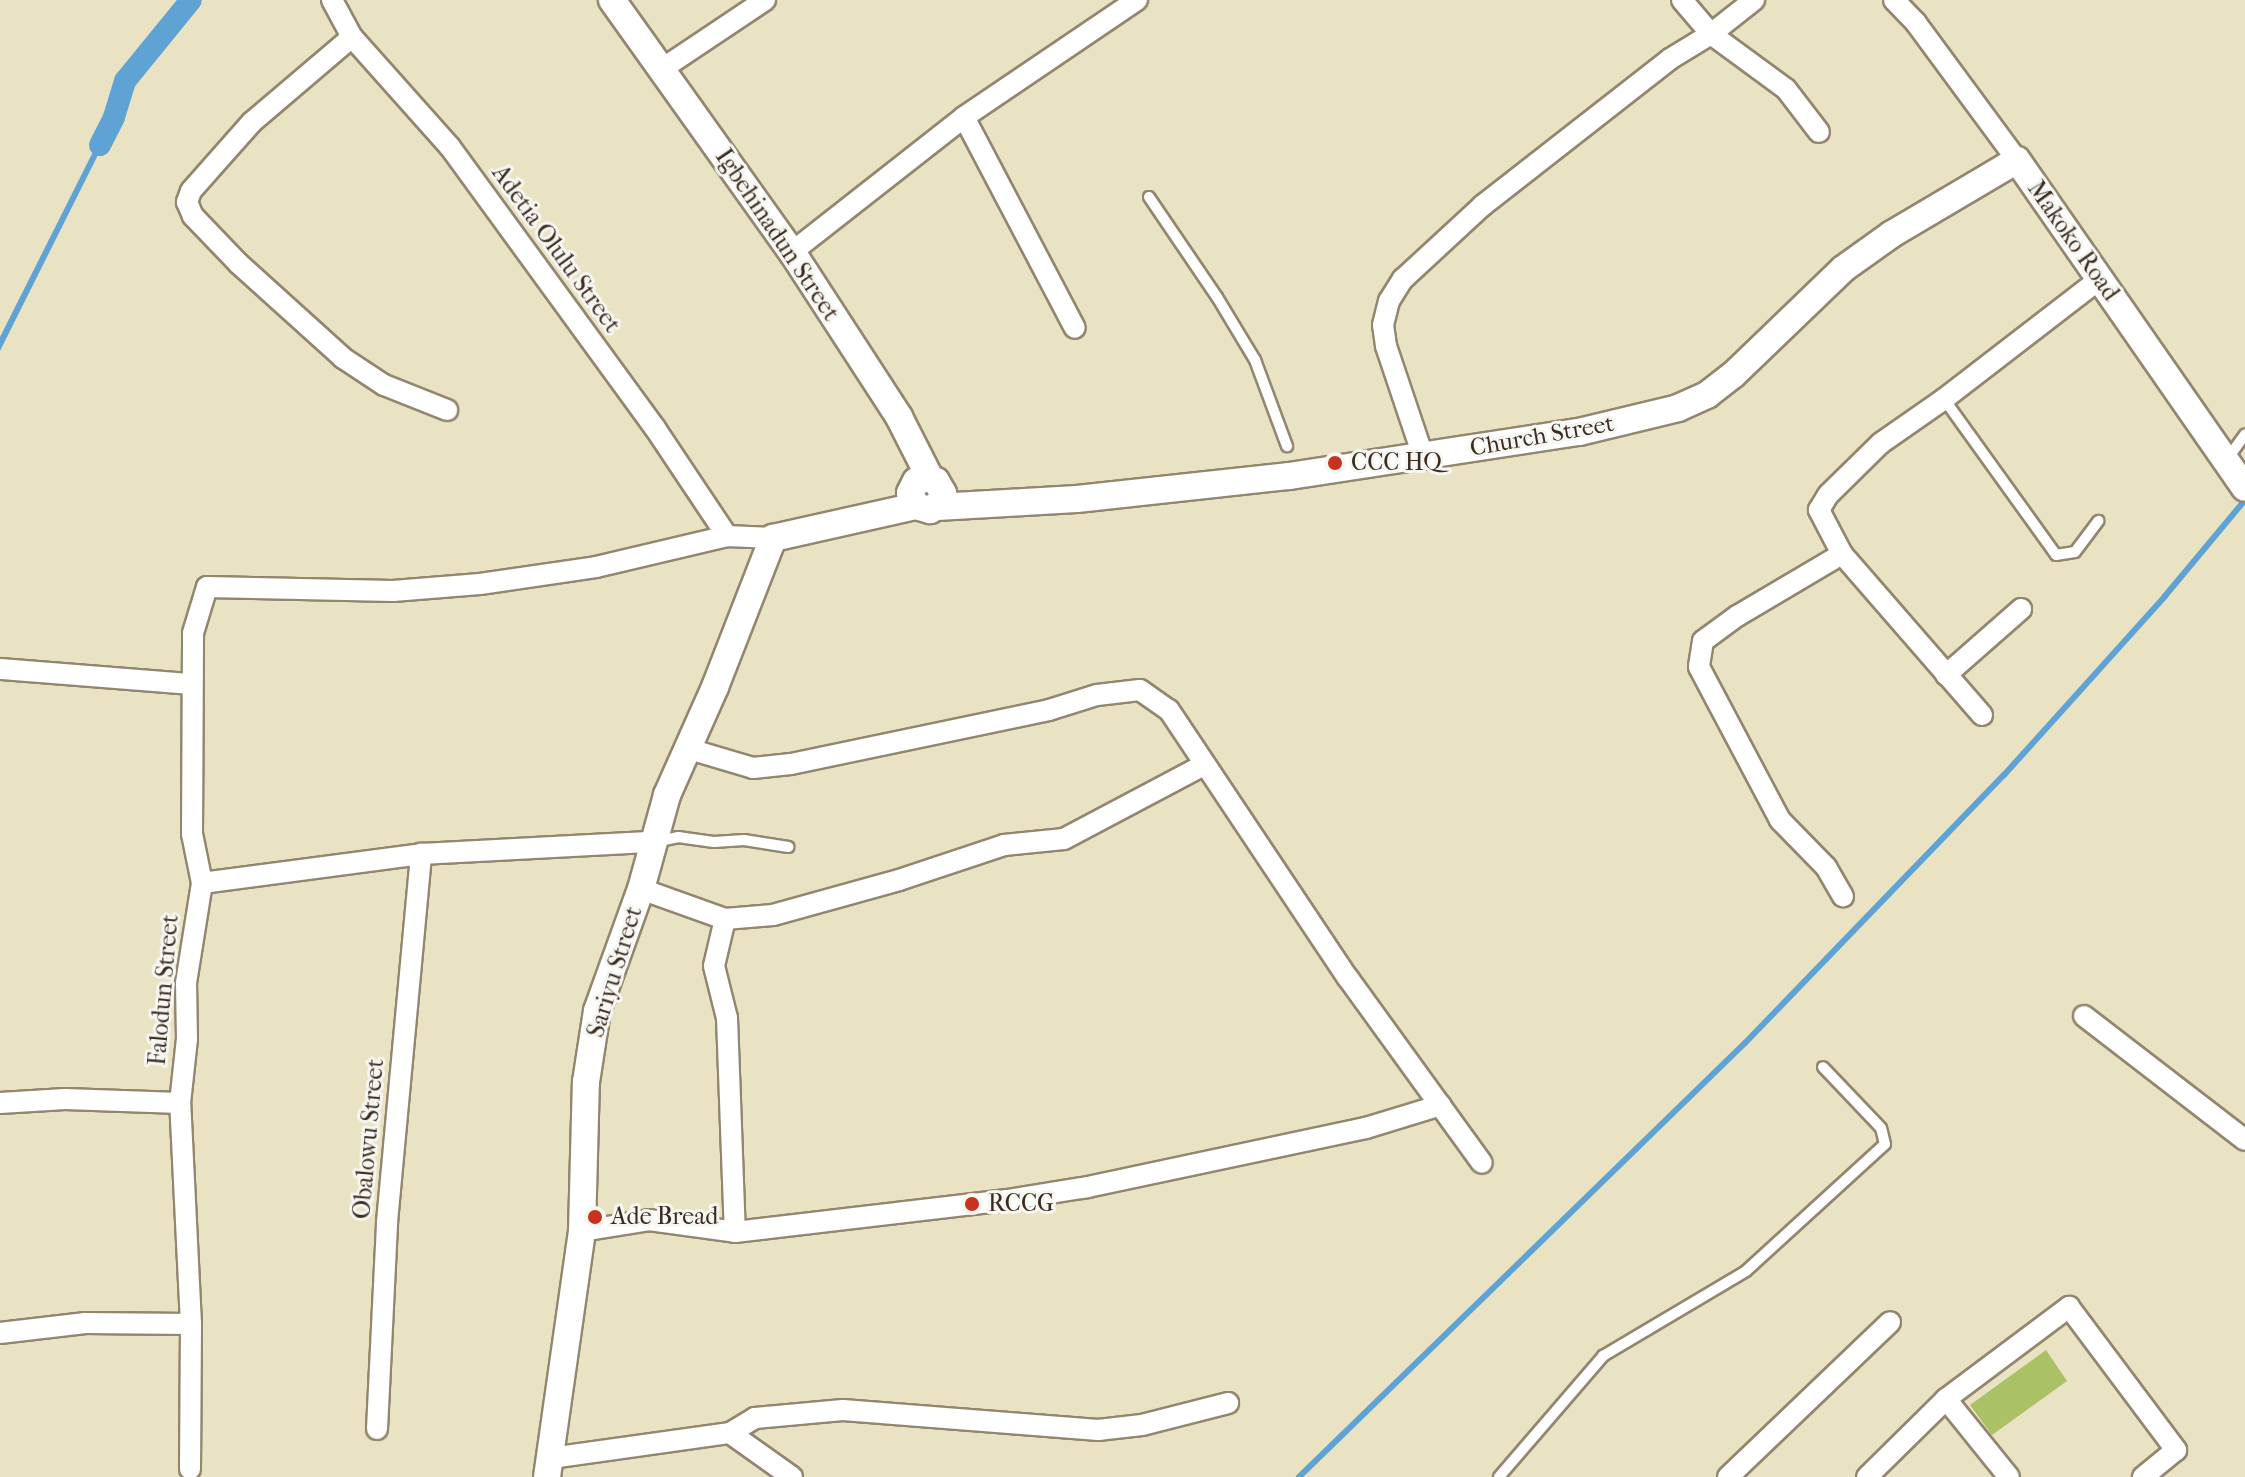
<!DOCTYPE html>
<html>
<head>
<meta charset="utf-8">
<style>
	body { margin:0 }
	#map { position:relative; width:2245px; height:1477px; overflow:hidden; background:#eae3c3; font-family:"IM FELL French Canon",serif }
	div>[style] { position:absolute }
	.green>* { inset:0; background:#aac166 }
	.water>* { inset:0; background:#5fa3d4 }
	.stream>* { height:6px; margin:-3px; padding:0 3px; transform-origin:3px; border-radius:3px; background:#5fa3d4 }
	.canal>* { height:22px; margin:-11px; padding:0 11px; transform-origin:11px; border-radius:11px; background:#5fa3d4 }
	.roads { filter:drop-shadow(2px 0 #928670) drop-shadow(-2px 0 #928670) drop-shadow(0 2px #928670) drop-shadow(0 -2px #928670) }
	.service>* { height:10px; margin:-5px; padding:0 5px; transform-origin:5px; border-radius:5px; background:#fff }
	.minor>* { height:20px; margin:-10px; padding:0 10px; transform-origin:10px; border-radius:10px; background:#fff }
	.tertiary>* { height:26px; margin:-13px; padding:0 13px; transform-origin:13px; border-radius:13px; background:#fff }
	.dots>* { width:22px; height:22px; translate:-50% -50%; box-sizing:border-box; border:4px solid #f6f6f2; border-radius:50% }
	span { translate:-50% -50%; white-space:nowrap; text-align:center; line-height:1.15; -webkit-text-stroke:6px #f6f6f2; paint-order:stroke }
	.street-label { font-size:24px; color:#3b2a1e }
	.poi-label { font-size:24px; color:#3b2a1e }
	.left { translate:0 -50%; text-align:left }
</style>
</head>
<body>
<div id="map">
	<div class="green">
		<div style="clip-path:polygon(2046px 1350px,2067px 1381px,1992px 1435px,1970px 1405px)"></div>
	</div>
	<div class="water">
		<div style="clip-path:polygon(111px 116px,116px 119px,0 351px,0 337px)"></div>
	</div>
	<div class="stream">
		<div style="left:1299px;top:1477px;width:622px;rotate:-44.22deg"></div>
		<div style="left:1745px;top:1043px;width:373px;rotate:-46deg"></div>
		<div style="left:2004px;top:775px;width:241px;rotate:-48deg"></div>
		<div style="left:2165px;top:596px;width:125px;rotate:-50.2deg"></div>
	</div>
	<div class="canal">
		<div style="left:100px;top:145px;width:31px;rotate:-63deg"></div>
		<div style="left:114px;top:117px;width:38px;rotate:-73deg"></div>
		<div style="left:125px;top:81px;width:104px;rotate:-50.8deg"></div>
	</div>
	<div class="roads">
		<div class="service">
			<div style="left:1149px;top:197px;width:121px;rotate:55.8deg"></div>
			<div style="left:1217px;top:297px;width:74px;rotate:58.9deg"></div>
			<div style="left:1255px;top:360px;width:92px;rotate:69.6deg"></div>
			<div style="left:1944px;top:399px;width:192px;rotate:54.3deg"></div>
			<div style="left:2056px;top:555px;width:19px;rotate:-9deg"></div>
			<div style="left:2075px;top:552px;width:39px;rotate:-53deg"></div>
			<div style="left:2228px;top:458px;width:29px;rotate:-54deg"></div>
			<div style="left:655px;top:842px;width:24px;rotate:-12deg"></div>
			<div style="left:678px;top:837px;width:36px;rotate:8deg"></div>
			<div style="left:714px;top:842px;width:30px;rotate:-4deg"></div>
			<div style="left:744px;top:840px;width:45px;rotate:9deg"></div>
			<div style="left:1499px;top:1477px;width:160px;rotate:-49.3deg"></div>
			<div style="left:1603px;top:1356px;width:166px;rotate:-30.7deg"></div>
			<div style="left:1746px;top:1271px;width:188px;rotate:-42.4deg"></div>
			<div style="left:1885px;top:1144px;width:16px;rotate:-104deg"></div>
			<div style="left:1881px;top:1128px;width:84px;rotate:-133.6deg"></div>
		</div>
		<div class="minor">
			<div style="left:332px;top:0;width:42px;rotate:61.6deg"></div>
			<div style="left:352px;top:37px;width:147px;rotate:48.3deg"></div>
			<div style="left:450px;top:147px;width:348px;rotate:53.9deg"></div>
			<div style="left:655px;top:428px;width:130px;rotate:56.3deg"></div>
			<div style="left:1682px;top:0;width:45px;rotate:49.5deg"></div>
			<div style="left:1711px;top:34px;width:93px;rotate:36.3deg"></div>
			<div style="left:1786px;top:89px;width:54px;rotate:52.5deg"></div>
			<div style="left:1894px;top:0;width:32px;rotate:46deg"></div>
			<div style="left:1916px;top:23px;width:170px;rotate:53.6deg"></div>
			<div style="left:352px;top:37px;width:131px;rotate:139.6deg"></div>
			<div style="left:252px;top:122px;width:92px;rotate:131.5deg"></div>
			<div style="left:191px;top:191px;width:12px;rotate:110deg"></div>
			<div style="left:187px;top:202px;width:15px;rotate:67deg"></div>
			<div style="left:193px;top:216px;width:65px;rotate:46.2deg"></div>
			<div style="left:238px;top:263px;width:142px;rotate:42.1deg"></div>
			<div style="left:343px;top:358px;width:49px;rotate:33.4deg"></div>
			<div style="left:384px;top:385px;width:68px;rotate:21.6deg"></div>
			<div style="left:662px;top:69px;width:124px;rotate:-33.8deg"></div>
			<div style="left:964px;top:117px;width:238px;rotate:62.3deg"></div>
			<div style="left:792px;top:252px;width:219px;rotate:-38.1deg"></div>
			<div style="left:964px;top:117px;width:209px;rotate:-34.1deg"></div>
			<div style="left:1423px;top:456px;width:116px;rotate:-108.6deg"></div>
			<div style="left:1386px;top:346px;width:21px;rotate:-98deg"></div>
			<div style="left:1383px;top:325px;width:25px;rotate:-76deg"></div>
			<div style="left:1389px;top:301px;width:26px;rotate:-58deg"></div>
			<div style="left:1403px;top:279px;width:108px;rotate:-42.7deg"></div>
			<div style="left:1482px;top:206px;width:239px;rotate:-38deg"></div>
			<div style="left:1670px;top:59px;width:48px;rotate:-31.4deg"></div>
			<div style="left:1711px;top:34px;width:55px;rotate:-38.3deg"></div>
			<div style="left:1842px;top:554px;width:122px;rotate:149.4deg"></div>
			<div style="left:1737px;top:616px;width:42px;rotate:143.7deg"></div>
			<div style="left:1703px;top:641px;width:26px;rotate:99deg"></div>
			<div style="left:1699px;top:667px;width:173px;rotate:62.1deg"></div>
			<div style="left:1780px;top:820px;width:66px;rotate:45.6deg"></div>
			<div style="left:1826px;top:867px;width:34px;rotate:60deg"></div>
			<div style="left:0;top:669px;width:192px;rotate:4.5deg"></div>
			<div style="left:1946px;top:675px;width:100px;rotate:-41.3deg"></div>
			<div style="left:1982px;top:715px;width:213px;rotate:-131deg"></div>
			<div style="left:1842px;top:554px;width:50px;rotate:-117.6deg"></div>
			<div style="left:1819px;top:510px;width:17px;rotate:-59deg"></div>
			<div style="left:1828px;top:495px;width:74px;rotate:-44.5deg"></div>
			<div style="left:1881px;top:443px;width:77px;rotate:-34.9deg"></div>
			<div style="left:1944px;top:399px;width:197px;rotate:-37.6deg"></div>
			<div style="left:689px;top:749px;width:67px;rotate:16.5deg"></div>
			<div style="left:753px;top:768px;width:38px;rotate:-6deg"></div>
			<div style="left:791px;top:764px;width:264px;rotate:-11.8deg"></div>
			<div style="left:1049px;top:710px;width:50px;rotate:-17.4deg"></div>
			<div style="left:1097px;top:695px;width:43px;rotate:-6.6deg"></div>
			<div style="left:1140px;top:690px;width:35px;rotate:35deg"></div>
			<div style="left:1169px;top:710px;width:322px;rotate:56.3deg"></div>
			<div style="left:1348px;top:978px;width:228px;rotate:54.1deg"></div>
			<div style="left:202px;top:883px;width:221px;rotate:-7.5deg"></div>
			<div style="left:421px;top:854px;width:232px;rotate:-3deg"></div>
			<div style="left:641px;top:889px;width:89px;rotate:19.7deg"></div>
			<div style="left:725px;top:919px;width:48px;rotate:-4.8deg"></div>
			<div style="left:773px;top:915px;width:131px;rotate:-15.5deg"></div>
			<div style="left:899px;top:880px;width:111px;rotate:-18.4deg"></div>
			<div style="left:1004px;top:845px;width:60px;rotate:-5.7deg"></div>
			<div style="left:1064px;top:839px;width:158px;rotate:-27.9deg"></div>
			<div style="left:725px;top:919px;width:48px;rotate:103.2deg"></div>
			<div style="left:714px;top:966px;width:54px;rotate:76deg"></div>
			<div style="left:727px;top:1018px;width:214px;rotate:87.9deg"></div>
			<div style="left:2084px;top:1016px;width:203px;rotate:37.6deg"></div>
			<div style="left:0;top:1103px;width:65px;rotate:-3.5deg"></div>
			<div style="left:65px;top:1099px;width:115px;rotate:2deg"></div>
			<div style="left:582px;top:1231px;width:68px;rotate:-9.3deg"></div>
			<div style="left:649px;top:1220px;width:87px;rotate:7.9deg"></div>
			<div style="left:735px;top:1232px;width:274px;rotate:-6.7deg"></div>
			<div style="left:1007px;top:1200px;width:82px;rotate:-9.1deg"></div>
			<div style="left:1088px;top:1187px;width:284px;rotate:-12deg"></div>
			<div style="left:1366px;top:1128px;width:78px;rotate:-17deg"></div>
			<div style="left:0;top:1333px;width:86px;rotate:-6.7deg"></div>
			<div style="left:85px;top:1323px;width:106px;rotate:0.5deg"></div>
			<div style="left:1946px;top:1399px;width:100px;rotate:51.1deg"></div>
			<div style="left:377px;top:1429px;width:207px;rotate:-87.2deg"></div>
			<div style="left:387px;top:1222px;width:370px;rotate:-84.7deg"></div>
			<div style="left:730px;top:1433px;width:76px;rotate:35.4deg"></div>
			<div style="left:551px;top:1458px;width:181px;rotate:-8deg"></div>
			<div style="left:730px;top:1433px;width:29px;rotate:-31deg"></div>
			<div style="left:755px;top:1418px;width:88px;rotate:-5.2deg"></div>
			<div style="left:843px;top:1410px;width:256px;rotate:4.5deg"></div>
			<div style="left:1098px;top:1430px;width:44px;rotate:-6.5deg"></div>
			<div style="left:1142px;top:1425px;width:89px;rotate:-14.3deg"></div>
			<div style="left:190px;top:1469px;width:145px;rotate:-89.6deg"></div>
			<div style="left:191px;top:1324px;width:221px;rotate:-92.8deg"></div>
			<div style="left:180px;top:1103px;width:64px;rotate:-83.8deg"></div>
			<div style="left:187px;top:1039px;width:56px;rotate:-91deg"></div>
			<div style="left:186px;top:983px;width:101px;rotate:-80.9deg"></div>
			<div style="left:202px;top:883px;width:50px;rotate:-101.5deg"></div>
			<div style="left:192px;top:834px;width:201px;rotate:-89.7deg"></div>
			<div style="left:193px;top:633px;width:48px;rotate:-73.1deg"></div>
			<div style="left:207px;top:587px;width:186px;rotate:1.2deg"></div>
			<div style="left:393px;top:591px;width:87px;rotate:-4.6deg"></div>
			<div style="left:480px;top:584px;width:117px;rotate:-8.3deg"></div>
			<div style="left:596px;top:567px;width:135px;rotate:-13.3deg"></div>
			<div style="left:727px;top:536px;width:46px;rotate:2.5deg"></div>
			<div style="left:1728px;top:1477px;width:224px;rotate:-43.7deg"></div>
			<div style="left:1867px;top:1477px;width:111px;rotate:-44.6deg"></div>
			<div style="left:1946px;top:1399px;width:154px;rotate:-36.8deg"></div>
			<div style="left:2069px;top:1307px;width:179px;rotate:53.2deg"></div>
			<div style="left:2176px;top:1450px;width:43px;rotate:140.7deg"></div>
		</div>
		<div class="tertiary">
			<div style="left:612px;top:0;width:310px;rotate:54.5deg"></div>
			<div style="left:792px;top:252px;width:197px;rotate:57deg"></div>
			<div style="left:899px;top:417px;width:68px;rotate:63.1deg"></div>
			<div style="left:937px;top:507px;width:140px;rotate:-3.3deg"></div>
			<div style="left:1077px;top:499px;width:214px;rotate:-6.2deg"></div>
			<div style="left:1290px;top:476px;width:292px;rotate:-8.7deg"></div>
			<div style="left:1579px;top:432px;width:102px;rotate:-13.6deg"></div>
			<div style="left:1678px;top:408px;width:32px;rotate:-24deg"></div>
			<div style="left:1707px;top:395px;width:33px;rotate:-38deg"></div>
			<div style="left:1733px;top:375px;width:153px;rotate:-43.9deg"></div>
			<div style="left:1843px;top:269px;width:60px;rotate:-35.5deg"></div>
			<div style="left:1892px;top:234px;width:145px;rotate:-30.6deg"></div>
			<div style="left:2017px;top:160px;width:399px;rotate:55.2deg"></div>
			<div style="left:547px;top:1477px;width:248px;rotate:-81.9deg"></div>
			<div style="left:582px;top:1231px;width:149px;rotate:-88.5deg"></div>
			<div style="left:586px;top:1082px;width:72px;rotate:-81.2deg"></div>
			<div style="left:597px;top:1011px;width:130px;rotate:-70.2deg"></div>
			<div style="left:641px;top:889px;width:98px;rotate:-74.5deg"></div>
			<div style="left:667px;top:795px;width:118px;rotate:-66deg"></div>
			<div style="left:715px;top:687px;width:160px;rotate:-68.7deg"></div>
			<div style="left:773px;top:538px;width:147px;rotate:-12.6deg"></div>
			<div style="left:916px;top:506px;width:15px;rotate:16deg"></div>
			<div style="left:930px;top:510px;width:15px;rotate:-37deg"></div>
			<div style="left:942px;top:501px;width:8px;rotate:-83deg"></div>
			<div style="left:943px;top:493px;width:14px;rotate:-120deg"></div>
			<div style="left:936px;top:481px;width:7px;rotate:-153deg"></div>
			<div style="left:930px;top:478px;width:14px;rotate:168deg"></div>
			<div style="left:916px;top:481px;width:13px;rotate:117deg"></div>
			<div style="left:910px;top:493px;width:14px;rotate:65deg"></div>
		</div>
	</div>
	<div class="dots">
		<div style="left:1335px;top:463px;background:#c8321e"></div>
		<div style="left:972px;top:1204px;background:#c8321e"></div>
		<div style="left:595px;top:1217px;background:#c8321e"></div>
	</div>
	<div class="street-label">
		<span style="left:777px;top:235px;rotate:56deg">Igbehinadun Street</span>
		<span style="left:2073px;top:241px;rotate:55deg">Makoko Road</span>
		<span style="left:556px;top:249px;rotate:54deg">Adetia Olulu Street</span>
		<span style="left:1542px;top:436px;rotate:-10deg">Church Street</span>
		<span style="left:615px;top:972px;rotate:-73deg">Sariyu Street</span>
		<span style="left:164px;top:990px;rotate:-85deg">Falodun Street</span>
		<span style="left:369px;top:1139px;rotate:-85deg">Obalowu Street</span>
	</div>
	<div class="poi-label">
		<span class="left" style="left:1351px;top:463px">CCC HQ</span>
		<span class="left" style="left:988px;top:1204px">RCCG</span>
		<span class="left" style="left:611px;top:1217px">Ade Bread</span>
	</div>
</div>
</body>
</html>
